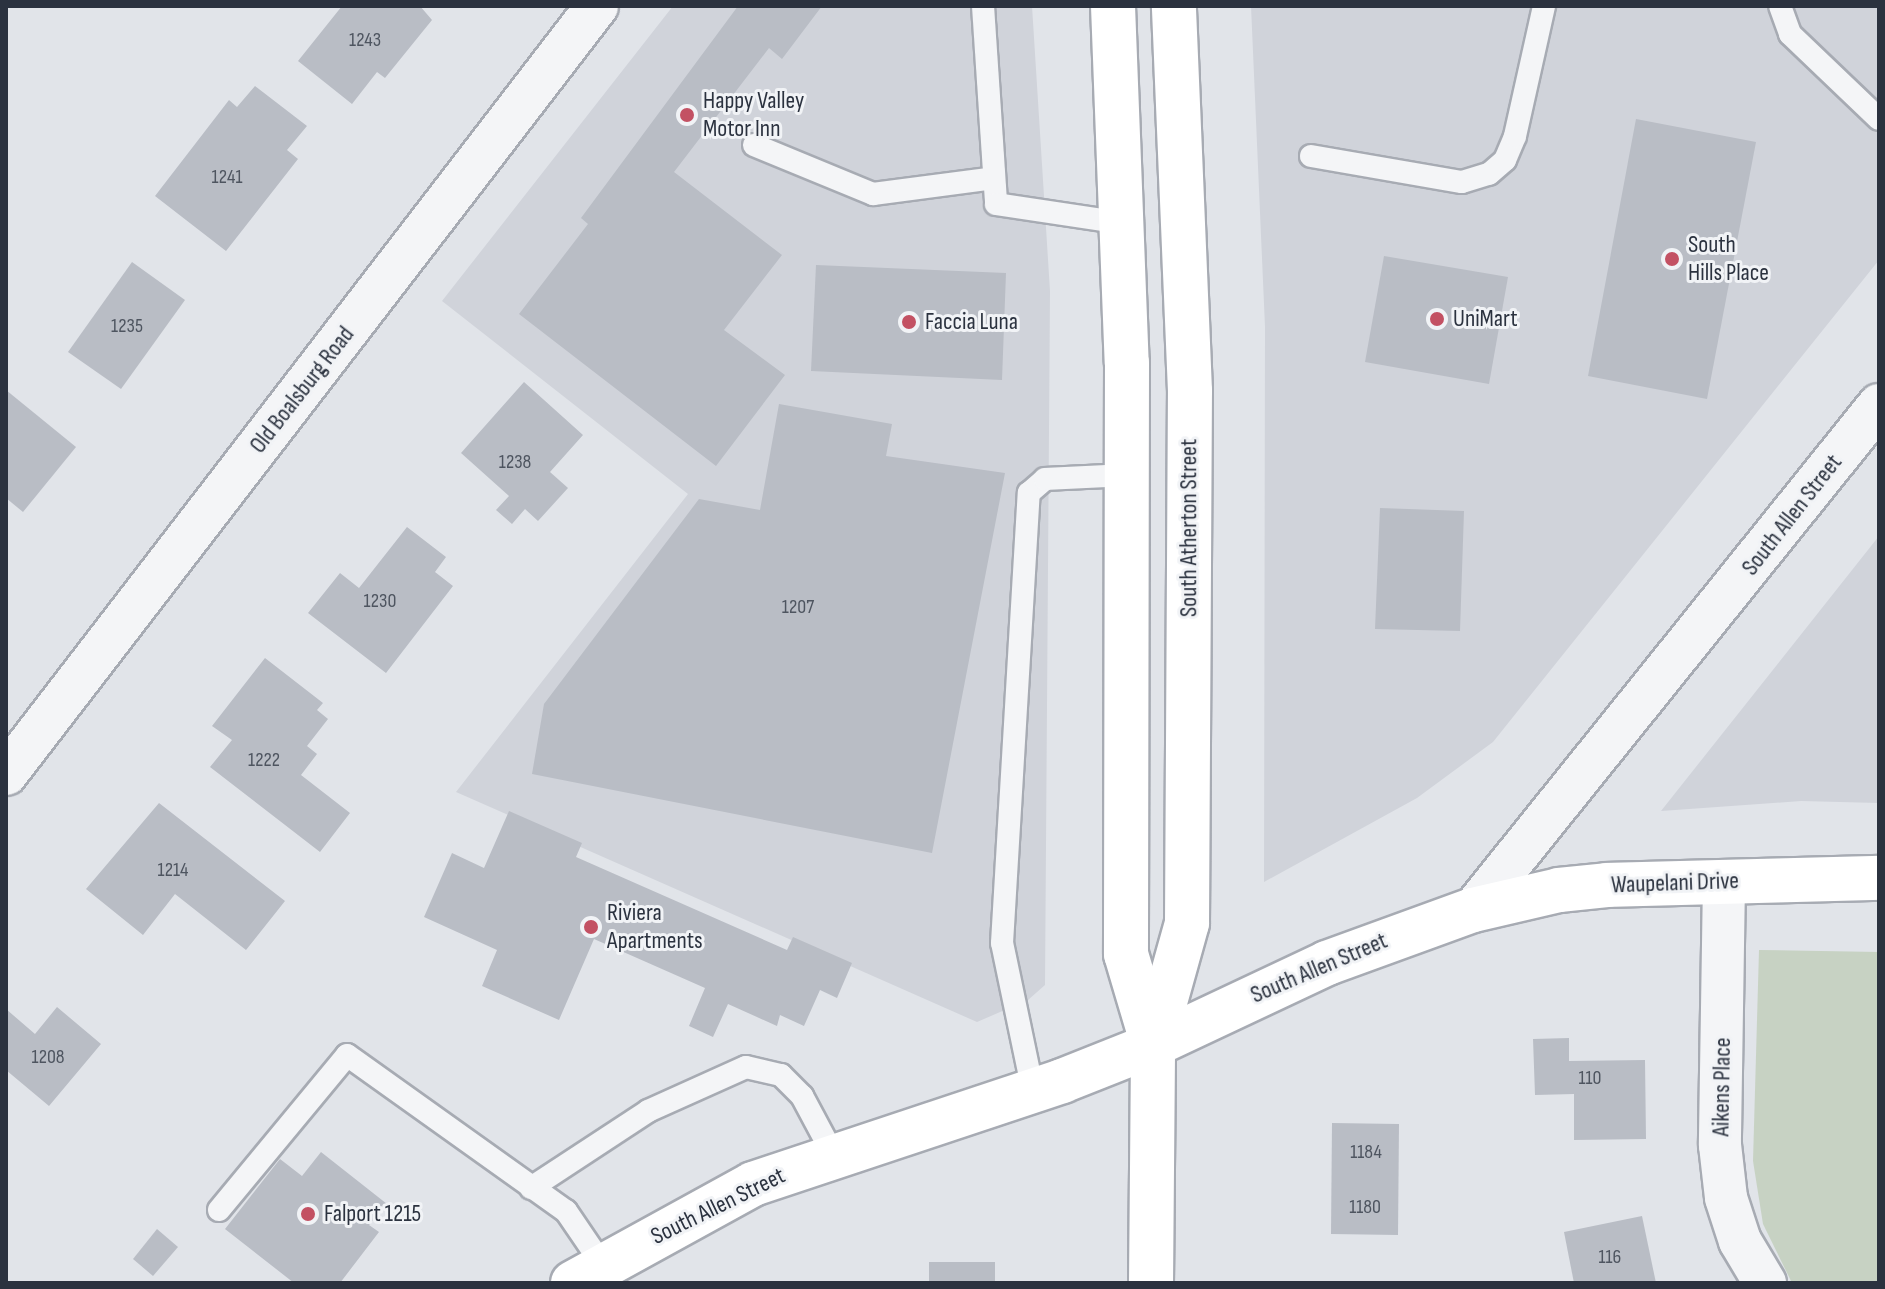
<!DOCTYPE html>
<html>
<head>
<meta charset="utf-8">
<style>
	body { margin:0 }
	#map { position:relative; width:1885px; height:1289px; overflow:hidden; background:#e1e4e9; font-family:"Sofia Sans Condensed",sans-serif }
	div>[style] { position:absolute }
	.built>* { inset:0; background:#d0d3da }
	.green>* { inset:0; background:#c7d2c3 }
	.building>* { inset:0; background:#b9bdc5 }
	.roads { filter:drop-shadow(2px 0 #a7abb3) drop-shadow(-2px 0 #a7abb3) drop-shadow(0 2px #a7abb3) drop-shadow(0 -2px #a7abb3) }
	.lane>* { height:22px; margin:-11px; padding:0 11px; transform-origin:11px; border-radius:11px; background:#f4f5f7 }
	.street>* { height:42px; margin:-21px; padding:0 21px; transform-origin:21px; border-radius:21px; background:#f4f5f7 }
	.secondary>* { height:44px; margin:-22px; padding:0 22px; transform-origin:22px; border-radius:22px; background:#fff }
	.primary>* { height:44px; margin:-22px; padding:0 22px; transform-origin:22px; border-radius:22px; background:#fff }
	.dots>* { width:22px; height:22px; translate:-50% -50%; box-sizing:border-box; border:4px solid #f1f3f6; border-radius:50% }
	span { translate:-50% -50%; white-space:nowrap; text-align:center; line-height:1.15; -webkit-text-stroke:6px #f1f3f6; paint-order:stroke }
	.number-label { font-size:20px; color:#4e5560 }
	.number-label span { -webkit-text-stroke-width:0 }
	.poi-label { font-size:24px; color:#2b323f }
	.left { translate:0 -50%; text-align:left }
	.street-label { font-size:24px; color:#2b323f }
	.frame { position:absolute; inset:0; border:8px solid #2b323f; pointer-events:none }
</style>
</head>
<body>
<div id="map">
	<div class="built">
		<div style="clip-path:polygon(673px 6px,1032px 6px,1050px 291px,1045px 985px,1028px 1000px,977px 1022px,456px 792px,688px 494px,442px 301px)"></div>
		<div style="clip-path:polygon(1251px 6px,1879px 6px,1879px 260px,1493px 742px,1417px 798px,1264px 882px,1265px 327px)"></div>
		<div style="clip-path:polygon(1879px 536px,1879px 803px,1801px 801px,1661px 811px)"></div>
	</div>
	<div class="green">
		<div style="clip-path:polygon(1759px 950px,1879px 952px,1879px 1283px,1792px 1283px,1763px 1224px,1753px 1161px)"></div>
	</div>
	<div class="building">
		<div style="clip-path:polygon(342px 6px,420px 6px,432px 20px,385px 78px,377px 72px,352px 104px,298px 61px)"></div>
		<div style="clip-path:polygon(738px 6px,822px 6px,782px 59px,769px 48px,674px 172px,782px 255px,724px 330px,785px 375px,716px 466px,519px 314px,588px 224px,581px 218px)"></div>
		<div style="clip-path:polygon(255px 86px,307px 126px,287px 150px,298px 159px,226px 251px,155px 196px,229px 100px,237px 107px)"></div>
		<div style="clip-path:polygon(1636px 119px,1756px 142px,1707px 399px,1588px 376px)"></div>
		<div style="clip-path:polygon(1384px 256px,1508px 277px,1489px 384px,1365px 362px)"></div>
		<div style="clip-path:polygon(132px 262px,185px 300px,121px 389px,68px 352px)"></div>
		<div style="clip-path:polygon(816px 265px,1006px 273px,1002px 380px,811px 371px)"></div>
		<div style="clip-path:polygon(524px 382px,583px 435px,550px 472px,568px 488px,538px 521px,525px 509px,512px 524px,496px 510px,509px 496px,461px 453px)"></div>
		<div style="clip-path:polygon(6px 390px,76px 447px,23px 512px,6px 498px)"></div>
		<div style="clip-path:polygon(779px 404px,892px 424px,886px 456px,1005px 473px,932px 853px,532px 774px,544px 704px,699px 499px,760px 510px)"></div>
		<div style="clip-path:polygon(1380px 508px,1464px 511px,1460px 631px,1375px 629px)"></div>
		<div style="clip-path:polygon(407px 527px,446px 557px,435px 572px,453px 586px,386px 673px,308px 613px,340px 573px,359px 588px)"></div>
		<div style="clip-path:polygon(265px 658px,323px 703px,317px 710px,328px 719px,307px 746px,317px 754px,301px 775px,350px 813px,320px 852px,210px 767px,232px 740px,212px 726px)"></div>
		<div style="clip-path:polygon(159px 803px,285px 901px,246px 950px,175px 894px,143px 935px,86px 889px)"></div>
		<div style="clip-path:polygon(509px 811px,582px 843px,576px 857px,787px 950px,793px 937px,852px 963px,837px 998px,820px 990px,804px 1026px,780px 1015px,777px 1026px,728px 1004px,713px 1037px,689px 1026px,705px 988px,594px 939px,559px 1020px,482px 986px,497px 950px,424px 917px,452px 853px,484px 868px)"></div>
		<div style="clip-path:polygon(57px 1007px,101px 1044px,49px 1106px,6px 1070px,6px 1009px,35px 1034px)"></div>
		<div style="clip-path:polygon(1569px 1038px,1569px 1061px,1645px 1060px,1646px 1139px,1574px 1140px,1574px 1094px,1535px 1095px,1533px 1039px)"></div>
		<div style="clip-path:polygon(1332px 1123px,1399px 1124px,1398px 1235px,1331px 1234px)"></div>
		<div style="clip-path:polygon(321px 1152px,387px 1204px,369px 1225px,379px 1232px,340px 1283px,294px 1283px,225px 1229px,280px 1159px,302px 1176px)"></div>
		<div style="clip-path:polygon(1642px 1216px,1656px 1283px,1574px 1283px,1564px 1232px)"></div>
		<div style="clip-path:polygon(157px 1229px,178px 1247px,153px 1276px,133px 1259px)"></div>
		<div style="clip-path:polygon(929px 1262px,995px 1262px,995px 1283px,929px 1283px)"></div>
	</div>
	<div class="roads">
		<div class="lane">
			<div style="left:983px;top:6px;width:198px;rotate:86.2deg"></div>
			<div style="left:996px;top:204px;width:128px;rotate:8.5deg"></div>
			<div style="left:1780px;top:6px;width:30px;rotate:70deg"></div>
			<div style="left:1790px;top:34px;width:123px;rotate:43.7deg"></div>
			<div style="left:754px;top:145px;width:129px;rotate:22.4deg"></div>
			<div style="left:873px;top:194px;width:122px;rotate:-7.5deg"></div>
			<div style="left:1311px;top:156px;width:153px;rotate:9.8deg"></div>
			<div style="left:1462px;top:182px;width:28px;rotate:-17deg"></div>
			<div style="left:1489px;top:174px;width:21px;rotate:-41deg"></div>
			<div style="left:1505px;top:160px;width:26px;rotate:-67deg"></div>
			<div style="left:1515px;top:136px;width:133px;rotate:-77.4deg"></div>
			<div style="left:1033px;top:1091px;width:151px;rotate:-101.8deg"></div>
			<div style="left:1002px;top:943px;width:451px;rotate:-86.6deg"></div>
			<div style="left:1029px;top:493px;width:21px;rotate:-41deg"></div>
			<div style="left:1045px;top:479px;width:82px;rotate:-2.8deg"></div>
			<div style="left:531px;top:1188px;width:140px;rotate:-33.3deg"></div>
			<div style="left:648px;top:1111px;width:107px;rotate:-24.2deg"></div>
			<div style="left:746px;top:1067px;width:36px;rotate:13deg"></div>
			<div style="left:781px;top:1075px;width:30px;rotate:45deg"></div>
			<div style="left:802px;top:1096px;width:66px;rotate:61.9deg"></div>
			<div style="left:219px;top:1210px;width:201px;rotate:-50.4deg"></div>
			<div style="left:347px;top:1055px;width:269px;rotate:35.5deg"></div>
			<div style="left:566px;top:1211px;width:64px;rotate:55.8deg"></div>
		</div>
		<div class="street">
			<div style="left:6px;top:774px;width:969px;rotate:-52.42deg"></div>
			<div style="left:1724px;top:881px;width:264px;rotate:90.9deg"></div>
			<div style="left:1720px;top:1145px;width:53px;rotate:83.5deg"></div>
			<div style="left:1726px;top:1198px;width:45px;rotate:72deg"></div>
			<div style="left:1740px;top:1241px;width:49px;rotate:59.2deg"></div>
			<div style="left:1473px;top:910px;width:648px;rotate:-51.2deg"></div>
		</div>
		<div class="secondary">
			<div style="left:573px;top:1283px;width:205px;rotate:-28.8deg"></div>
			<div style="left:753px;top:1184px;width:326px;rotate:-18.4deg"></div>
			<div style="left:1062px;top:1081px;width:98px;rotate:-21.6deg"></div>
			<div style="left:1153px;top:1045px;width:192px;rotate:-25.2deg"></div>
			<div style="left:1327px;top:963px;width:155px;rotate:-20deg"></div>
			<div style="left:1473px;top:910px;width:88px;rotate:-13.1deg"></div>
			<div style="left:1559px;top:890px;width:48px;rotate:-5.9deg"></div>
			<div style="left:1607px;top:885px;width:272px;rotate:-1.5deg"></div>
		</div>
		<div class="primary">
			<div style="left:1113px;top:6px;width:357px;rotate:87.8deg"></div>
			<div style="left:1127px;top:363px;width:591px;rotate:90.1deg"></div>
			<div style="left:1126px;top:954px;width:95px;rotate:73.5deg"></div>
			<div style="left:1151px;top:1283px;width:238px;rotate:-89.5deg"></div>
			<div style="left:1153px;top:1045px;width:127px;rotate:-74.4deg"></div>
			<div style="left:1187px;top:923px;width:532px;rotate:-89.68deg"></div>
			<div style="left:1190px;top:391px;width:385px;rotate:-92.4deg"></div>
		</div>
	</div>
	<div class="dots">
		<div style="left:687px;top:115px;background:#c35163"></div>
		<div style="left:1672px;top:259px;background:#c35163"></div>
		<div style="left:1437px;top:319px;background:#c35163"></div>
		<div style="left:909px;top:322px;background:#c35163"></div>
		<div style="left:591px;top:927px;background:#c35163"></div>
		<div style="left:308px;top:1214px;background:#c35163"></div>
	</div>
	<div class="number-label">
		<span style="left:365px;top:40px">1243</span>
		<span style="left:227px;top:177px">1241</span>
		<span style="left:127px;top:326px">1235</span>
		<span style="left:515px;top:462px">1238</span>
		<span style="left:380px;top:601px">1230</span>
		<span style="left:798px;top:607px">1207</span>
		<span style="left:264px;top:760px">1222</span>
		<span style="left:173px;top:870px">1214</span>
		<span style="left:48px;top:1057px">1208</span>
		<span style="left:1590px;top:1078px">110</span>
		<span style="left:1366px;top:1152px">1184</span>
		<span style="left:1365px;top:1207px">1180</span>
		<span style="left:1610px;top:1257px">116</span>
	</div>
	<div class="poi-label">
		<span class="left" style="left:703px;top:115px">Happy Valley<br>Motor Inn</span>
		<span class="left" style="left:1688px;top:259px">South<br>Hills Place</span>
		<span class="left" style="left:1453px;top:319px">UniMart</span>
		<span class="left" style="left:925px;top:322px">Faccia Luna</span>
		<span class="left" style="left:607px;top:927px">Riviera<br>Apartments</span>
		<span class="left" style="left:324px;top:1214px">Falport 1215</span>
	</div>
	<div class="street-label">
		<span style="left:302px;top:390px;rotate:-52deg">Old Boalsburg Road</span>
		<span style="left:1792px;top:515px;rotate:-52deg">South Allen Street</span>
		<span style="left:1189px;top:528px;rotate:-90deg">South Atherton Street</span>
		<span style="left:1675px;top:883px;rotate:-2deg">Waupelani Drive</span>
		<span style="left:1319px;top:968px;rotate:-23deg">South Allen Street</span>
		<span style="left:1722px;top:1087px;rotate:-89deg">Aikens Place</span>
		<span style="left:718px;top:1206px;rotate:-26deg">South Allen Street</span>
	</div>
	<div class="frame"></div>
</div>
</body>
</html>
